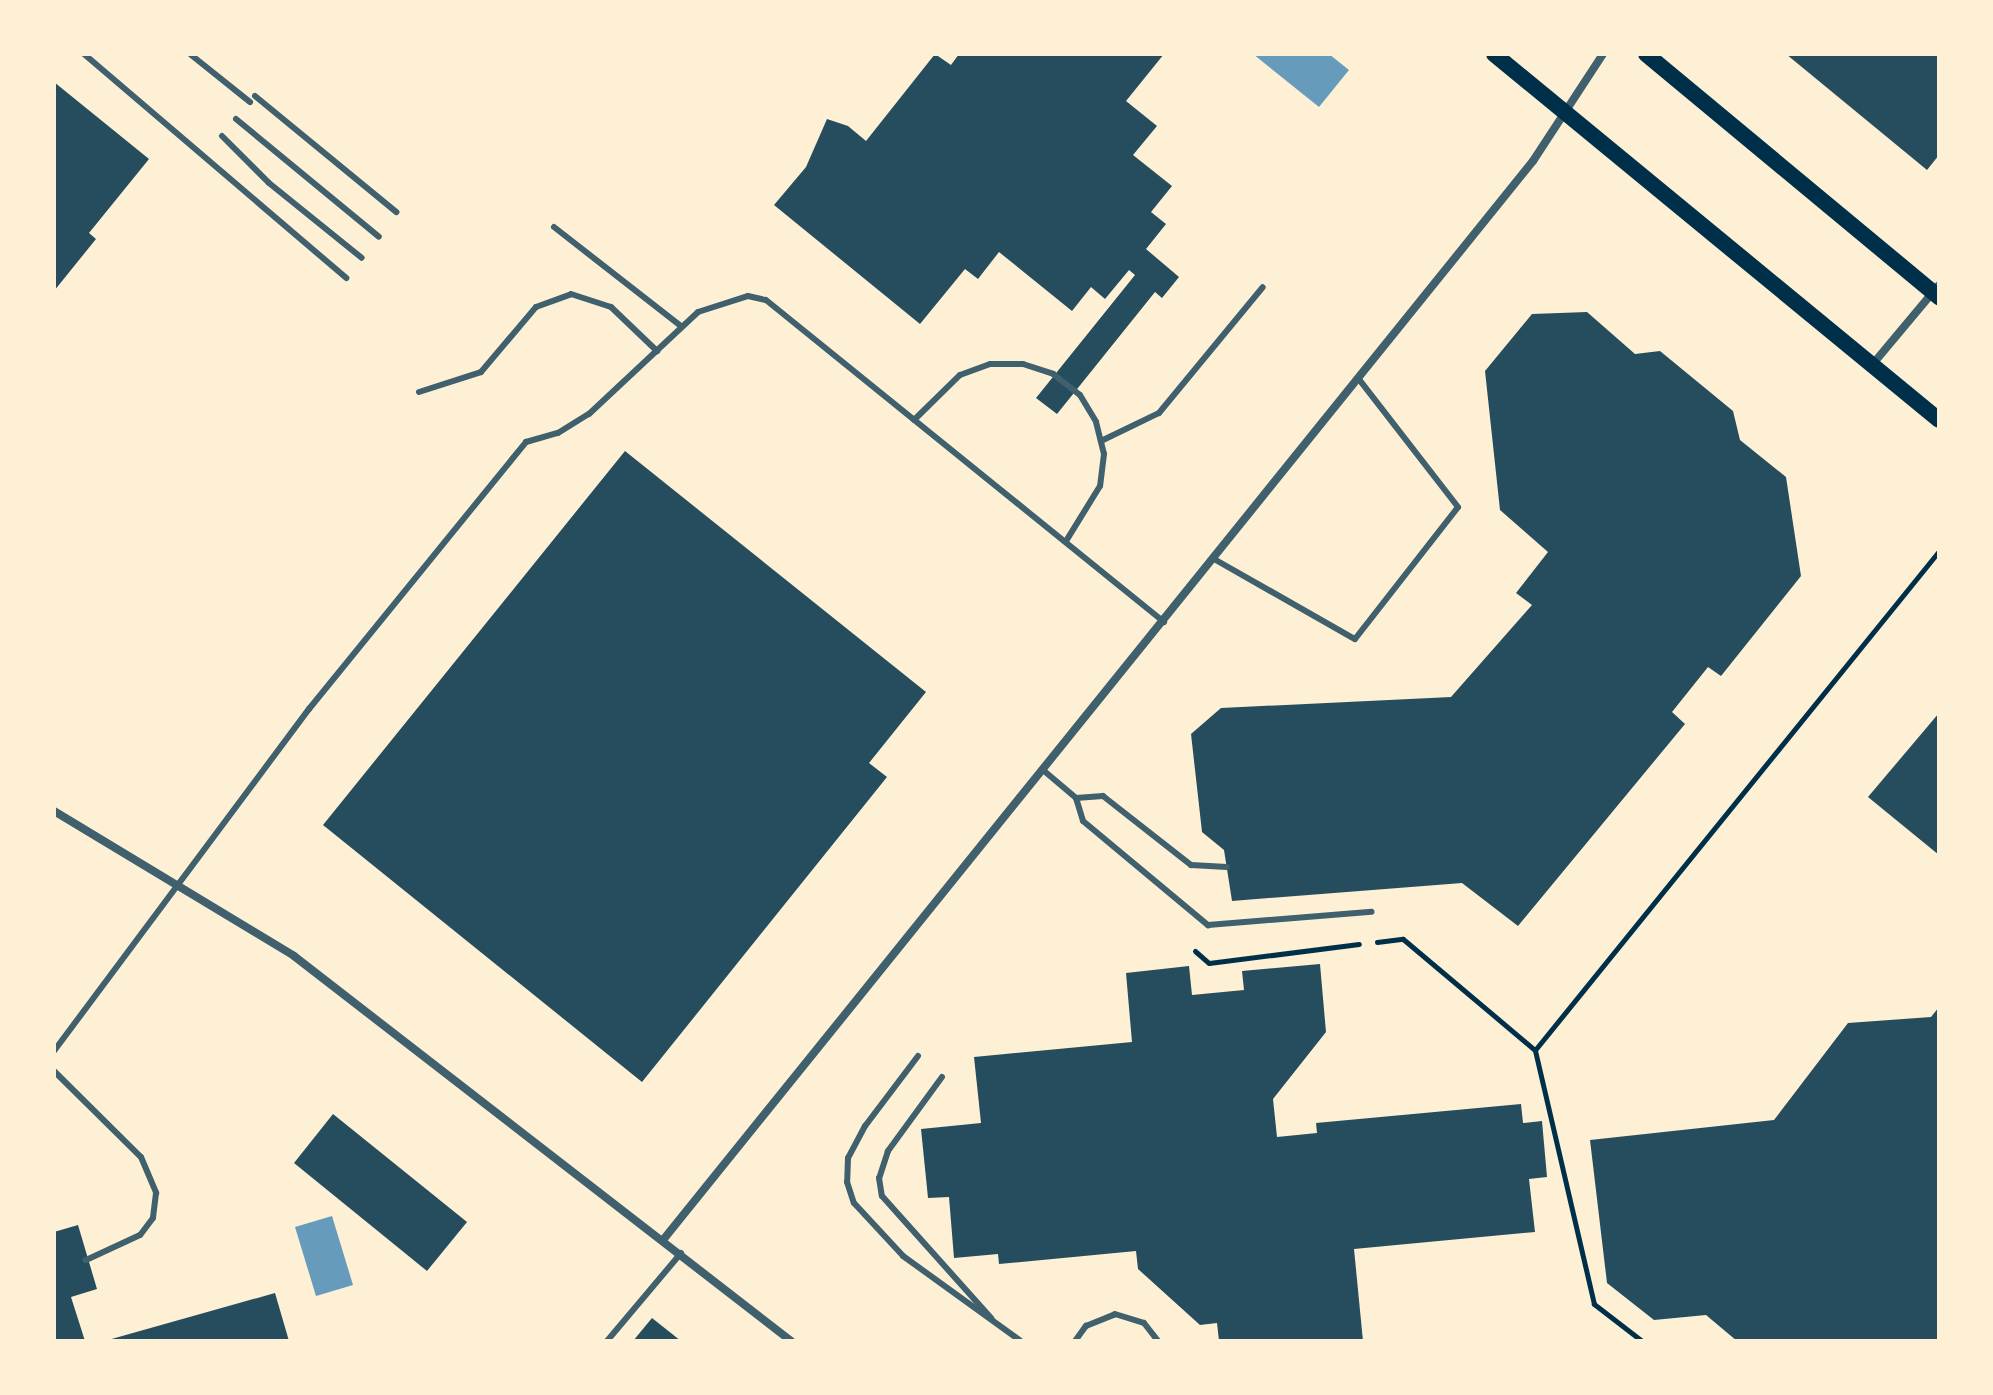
<!DOCTYPE html>
<html>
<head>
<meta charset="utf-8">
<style>
	body { margin:0 }
	#map { position:relative; width:1993px; height:1395px; overflow:hidden; background:#fdf0d5; font-family:"Fira Sans Condensed",sans-serif }
	div>[style] { position:absolute }
	.water>* { inset:0; background:#669bbc }
	.building>* { inset:0; background:#264d5e }
	.path>* { height:5px; margin:-2.5px; padding:0 2.5px; transform-origin:2.5px; border-radius:2.5px; background:#003049 }
	.service>* { height:6px; margin:-3px; padding:0 3px; transform-origin:3px; border-radius:3px; background:#3f606c }
	.minor>* { height:8px; margin:-4px; padding:0 4px; transform-origin:4px; border-radius:4px; background:#3f606c }
	.secondary>* { height:16px; margin:-8px; padding:0 8px; transform-origin:8px; border-radius:8px; background:#003049 }
	span { translate:-50% -50%; white-space:nowrap; text-align:center; line-height:1.15; -webkit-text-stroke:8px #fdf0d5; paint-order:stroke }
	.frame { position:absolute; inset:0; border:56px solid #fdf0d5; pointer-events:none }
</style>
</head>
<body>
<div id="map">
	<div class="water">
		<div style="clip-path:polygon(1253px 54px,1329px 54px,1349px 70px,1319px 107px)"></div>
		<div style="clip-path:polygon(332px 1216px,353px 1285px,316px 1296px,295px 1227px)"></div>
	</div>
	<div class="building">
		<div style="clip-path:polygon(935px 54px,951px 65px,959px 54px,1164px 54px,1126px 101px,1157px 126px,1133px 155px,1172px 186px,1151px 212px,1166px 224px,1146px 249px,1179px 277px,1162px 298px,1155px 292px,1057px 414px,1036px 398px,1135px 275px,1129px 270px,1105px 299px,1091px 287px,1072px 311px,999px 252px,978px 279px,965px 269px,920px 324px,774px 205px,806px 167px,827px 119px,848px 126px,866px 141px)"></div>
		<div style="clip-path:polygon(1786px 54px,1939px 54px,1939px 155px,1927px 170px)"></div>
		<div style="clip-path:polygon(54px 82px,149px 159px,89px 233px,96px 239px,54px 291px)"></div>
		<div style="clip-path:polygon(1587px 312px,1635px 354px,1660px 351px,1733px 411px,1740px 440px,1786px 477px,1801px 576px,1721px 676px,1708px 667px,1672px 712px,1685px 724px,1518px 926px,1462px 883px,1232px 901px,1224px 850px,1202px 832px,1191px 734px,1221px 708px,1451px 697px,1532px 605px,1516px 593px,1548px 552px,1500px 510px,1485px 371px,1532px 314px)"></div>
		<div style="clip-path:polygon(625px 451px,926px 692px,869px 763px,887px 777px,642px 1082px,323px 825px)"></div>
		<div style="clip-path:polygon(1939px 713px,1939px 855px,1868px 797px)"></div>
		<div style="clip-path:polygon(1320px 964px,1326px 1032px,1273px 1099px,1277px 1137px,1317px 1133px,1316px 1123px,1521px 1104px,1523px 1123px,1542px 1121px,1547px 1177px,1529px 1179px,1535px 1232px,1354px 1249px,1363px 1341px,1219px 1341px,1217px 1323px,1200px 1325px,1138px 1269px,1136px 1251px,999px 1264px,998px 1254px,954px 1258px,949px 1197px,928px 1198px,921px 1129px,981px 1123px,974px 1057px,1132px 1042px,1126px 973px,1189px 966px,1192px 995px,1244px 990px,1242px 971px)"></div>
		<div style="clip-path:polygon(1939px 1007px,1939px 1341px,1737px 1341px,1706px 1315px,1654px 1320px,1607px 1283px,1590px 1140px,1774px 1120px,1848px 1023px,1931px 1017px)"></div>
		<div style="clip-path:polygon(333px 1114px,467px 1222px,427px 1271px,294px 1163px)"></div>
		<div style="clip-path:polygon(78px 1225px,97px 1289px,71px 1297px,85px 1341px,54px 1341px,54px 1232px)"></div>
		<div style="clip-path:polygon(275px 1293px,289px 1341px,108px 1341px,108px 1340px)"></div>
		<div style="clip-path:polygon(652px 1318px,681px 1341px,633px 1341px)"></div>
	</div>
	<div class="path">
		<div style="left:1377px;top:942px;width:26px;rotate:-7deg"></div>
		<div style="left:1403px;top:939px;width:172px;rotate:40.1deg"></div>
		<div style="left:1195px;top:951px;width:18px;rotate:41deg"></div>
		<div style="left:1209px;top:963px;width:151px;rotate:-7.2deg"></div>
		<div style="left:1642px;top:1341px;width:61px;rotate:-142.4deg"></div>
		<div style="left:1594px;top:1304px;width:261px;rotate:-103.1deg"></div>
		<div style="left:1535px;top:1050px;width:642px;rotate:-51.01deg"></div>
	</div>
	<div class="service">
		<div style="left:84px;top:54px;width:345px;rotate:40.5deg"></div>
		<div style="left:190px;top:54px;width:77px;rotate:38.7deg"></div>
		<div style="left:255px;top:96px;width:183px;rotate:39.4deg"></div>
		<div style="left:236px;top:119px;width:185px;rotate:39.5deg"></div>
		<div style="left:222px;top:136px;width:66px;rotate:45deg"></div>
		<div style="left:269px;top:183px;width:119px;rotate:38.9deg"></div>
		<div style="left:554px;top:227px;width:162px;rotate:38deg"></div>
		<div style="left:419px;top:392px;width:65px;rotate:-17.9deg"></div>
		<div style="left:481px;top:372px;width:85px;rotate:-49.8deg"></div>
		<div style="left:536px;top:307px;width:37px;rotate:-20deg"></div>
		<div style="left:571px;top:294px;width:42px;rotate:18deg"></div>
		<div style="left:611px;top:307px;width:64px;rotate:43.7deg"></div>
		<div style="left:914px;top:420px;width:64px;rotate:-44.4deg"></div>
		<div style="left:960px;top:375px;width:32px;rotate:-20deg"></div>
		<div style="left:990px;top:364px;width:33px"></div>
		<div style="left:1023px;top:364px;width:32px;rotate:18deg"></div>
		<div style="left:1053px;top:374px;width:34px;rotate:38deg"></div>
		<div style="left:1080px;top:395px;width:31px;rotate:59deg"></div>
		<div style="left:1096px;top:422px;width:33px;rotate:76deg"></div>
		<div style="left:1104px;top:454px;width:32px;rotate:97deg"></div>
		<div style="left:1100px;top:486px;width:65px;rotate:121.7deg"></div>
		<div style="left:1101px;top:441px;width:64px;rotate:-25.8deg"></div>
		<div style="left:1159px;top:413px;width:163px;rotate:-50.5deg"></div>
		<div style="left:1214px;top:559px;width:162px;rotate:29.6deg"></div>
		<div style="left:1355px;top:639px;width:167px;rotate:-52deg"></div>
		<div style="left:1458px;top:507px;width:163px;rotate:-127.8deg"></div>
		<div style="left:1043px;top:770px;width:43px;rotate:40.3deg"></div>
		<div style="left:1076px;top:798px;width:24px;rotate:73deg"></div>
		<div style="left:1083px;top:821px;width:163px;rotate:39.8deg"></div>
		<div style="left:1208px;top:925px;width:164px;rotate:-4.6deg"></div>
		<div style="left:1076px;top:798px;width:27px;rotate:-4deg"></div>
		<div style="left:1103px;top:796px;width:112px;rotate:38.1deg"></div>
		<div style="left:1191px;top:865px;width:36px;rotate:3deg"></div>
		<div style="left:54px;top:1051px;width:427px;rotate:-53.3deg"></div>
		<div style="left:309px;top:709px;width:344px;rotate:-50.9deg"></div>
		<div style="left:526px;top:442px;width:33px;rotate:-16deg"></div>
		<div style="left:558px;top:433px;width:36px;rotate:-32deg"></div>
		<div style="left:589px;top:414px;width:149px;rotate:-43.1deg"></div>
		<div style="left:698px;top:312px;width:52px;rotate:-17.7deg"></div>
		<div style="left:748px;top:296px;width:18px;rotate:13deg"></div>
		<div style="left:766px;top:300px;width:512px;rotate:38.97deg"></div>
		<div style="left:918px;top:1056px;width:88px;rotate:127.1deg"></div>
		<div style="left:865px;top:1126px;width:36px;rotate:118deg"></div>
		<div style="left:848px;top:1158px;width:24px;rotate:92deg"></div>
		<div style="left:847px;top:1182px;width:22px;rotate:72deg"></div>
		<div style="left:854px;top:1203px;width:72px;rotate:47.2deg"></div>
		<div style="left:903px;top:1256px;width:145px;rotate:35.8deg"></div>
		<div style="left:54px;top:1071px;width:122px;rotate:44.7deg"></div>
		<div style="left:141px;top:1157px;width:39px;rotate:67deg"></div>
		<div style="left:156px;top:1193px;width:25px;rotate:97deg"></div>
		<div style="left:153px;top:1218px;width:21px;rotate:127deg"></div>
		<div style="left:140px;top:1235px;width:60px;rotate:155.2deg"></div>
		<div style="left:942px;top:1077px;width:92px;rotate:126.1deg"></div>
		<div style="left:888px;top:1151px;width:28px;rotate:108deg"></div>
		<div style="left:879px;top:1178px;width:18px;rotate:81deg"></div>
		<div style="left:882px;top:1196px;width:164px;rotate:48.2deg"></div>
		<div style="left:607px;top:1341px;width:115px;rotate:-49.9deg"></div>
		<div style="left:1075px;top:1341px;width:19px;rotate:-54deg"></div>
		<div style="left:1086px;top:1326px;width:31px;rotate:-22deg"></div>
		<div style="left:1115px;top:1314px;width:30px;rotate:17deg"></div>
		<div style="left:1144px;top:1323px;width:23px;rotate:52deg"></div>
	</div>
	<div class="minor">
		<div style="left:1872px;top:365px;width:104px;rotate:-50.1deg"></div>
		<div style="left:54px;top:811px;width:280px;rotate:31.1deg"></div>
		<div style="left:294px;top:956px;width:629px;rotate:37.76deg"></div>
		<div style="left:663px;top:1240px;width:1386px;rotate:-51.12deg"></div>
		<div style="left:1533px;top:161px;width:128px;rotate:-56.8deg"></div>
	</div>
	<div class="secondary">
		<div style="left:1494px;top:54px;width:576px;rotate:39.44deg"></div>
		<div style="left:1646px;top:54px;width:381px;rotate:39.7deg"></div>
	</div>
	<div class="frame"></div>
</div>
</body>
</html>
